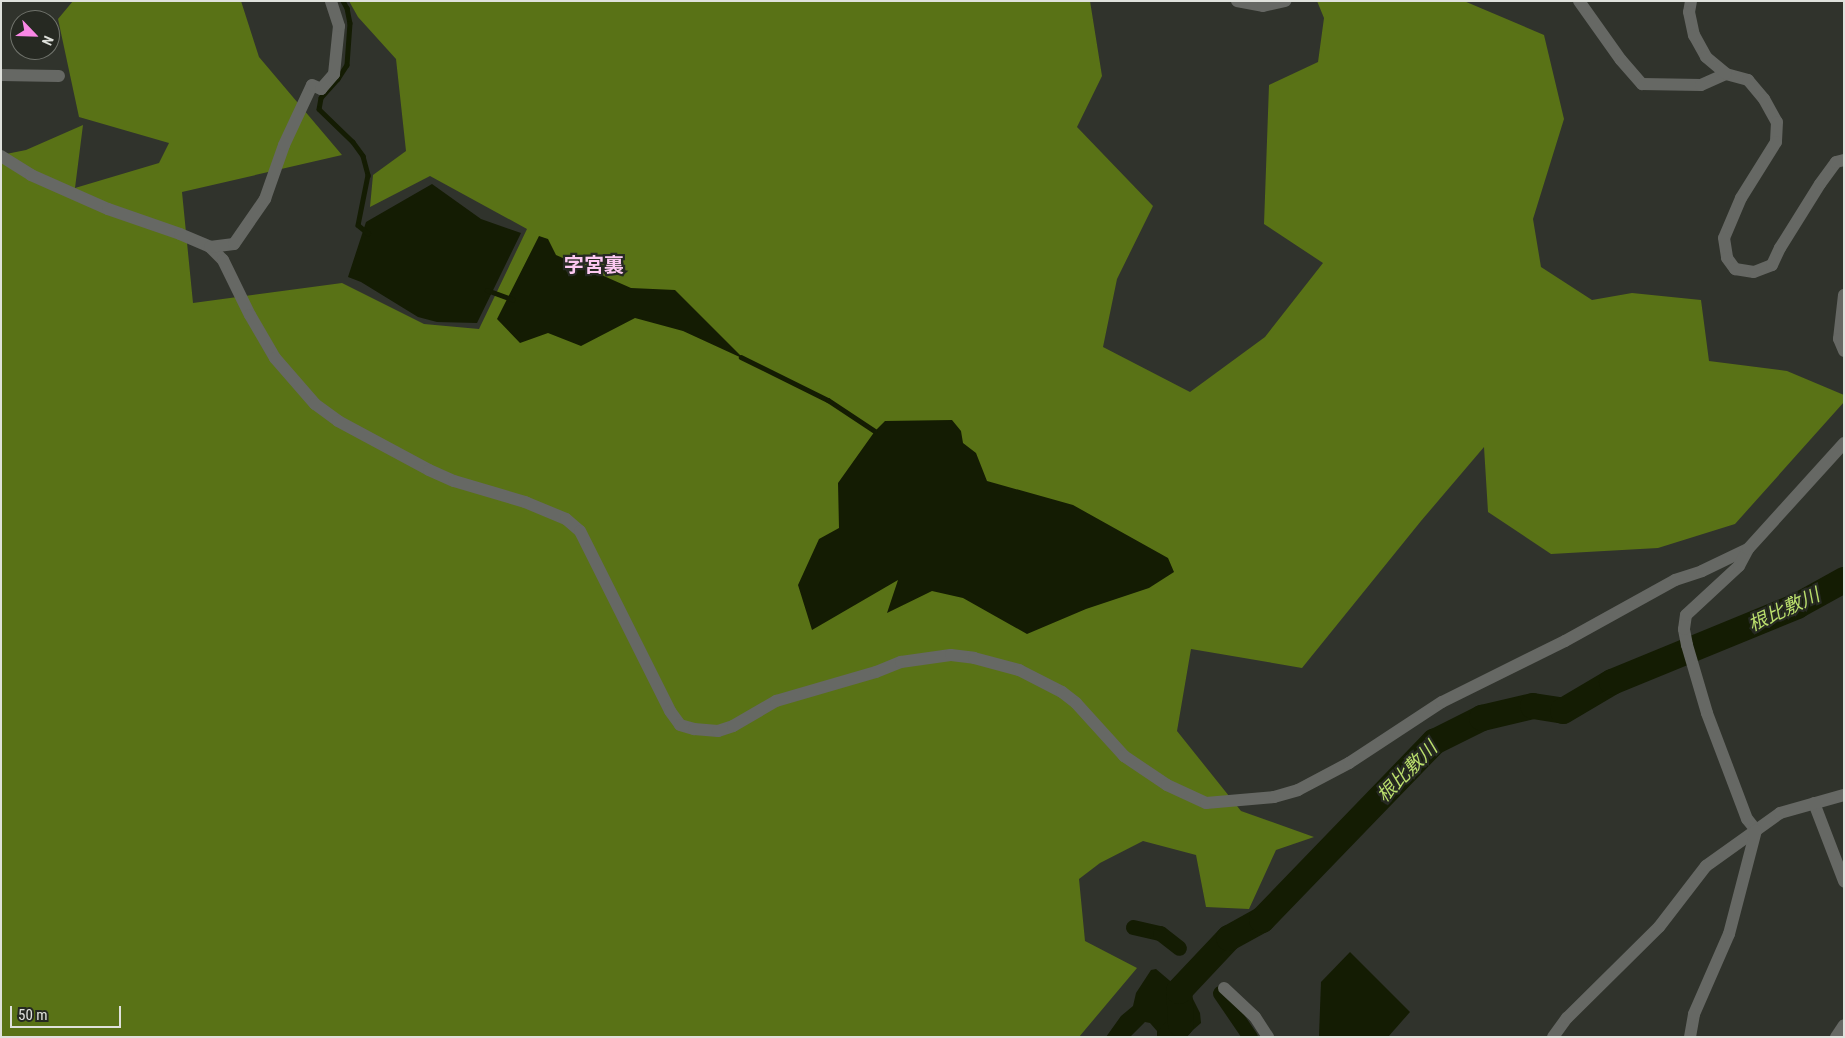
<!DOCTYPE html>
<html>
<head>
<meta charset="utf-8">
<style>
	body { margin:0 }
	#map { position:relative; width:1845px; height:1038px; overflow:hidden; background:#30332c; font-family:"Roboto Condensed","Noto Sans JP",sans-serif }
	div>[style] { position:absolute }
	.forest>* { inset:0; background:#597216 }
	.water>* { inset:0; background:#141c03 }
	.stream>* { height:4.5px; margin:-2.25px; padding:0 2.25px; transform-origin:2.25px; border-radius:2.25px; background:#141c03 }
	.canal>* { height:15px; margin:-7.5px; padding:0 7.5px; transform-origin:7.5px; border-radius:7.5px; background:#141c03 }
	.river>* { height:26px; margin:-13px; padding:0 13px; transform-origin:13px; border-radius:13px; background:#141c03 }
	.minor>* { height:12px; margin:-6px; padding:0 6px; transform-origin:6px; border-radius:6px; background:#666864 }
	span { translate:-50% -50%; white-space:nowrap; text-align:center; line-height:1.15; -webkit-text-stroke:4.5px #262922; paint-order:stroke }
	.water-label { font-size:19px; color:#bade6c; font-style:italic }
	.quarter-label { font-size:20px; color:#fcc8f1; font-weight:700 }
	.frame { position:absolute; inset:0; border:2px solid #dfe1dc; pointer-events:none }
	.north { position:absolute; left:10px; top:10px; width:50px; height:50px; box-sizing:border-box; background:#262922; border:1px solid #70736c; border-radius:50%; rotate:114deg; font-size:14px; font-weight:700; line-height:20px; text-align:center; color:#dfe1dc }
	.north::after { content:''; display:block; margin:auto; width:18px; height:22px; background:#fa87e6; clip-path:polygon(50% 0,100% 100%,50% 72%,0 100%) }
	.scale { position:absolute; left:10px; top:1006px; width:111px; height:22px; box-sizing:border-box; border:2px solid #dfe1dc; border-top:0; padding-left:6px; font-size:15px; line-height:18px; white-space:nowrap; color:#dfe1dc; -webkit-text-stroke:4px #262922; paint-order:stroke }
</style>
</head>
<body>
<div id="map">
	<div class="forest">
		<div style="clip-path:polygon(73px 1px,241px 1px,259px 57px,342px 155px,182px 192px,193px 303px,342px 283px,424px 324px,479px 329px,527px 229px,430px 176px,370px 207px,373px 175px,406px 151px,396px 59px,358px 17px,349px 1px,1090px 1px,1102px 76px,1077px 127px,1153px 206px,1117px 279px,1103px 347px,1190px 392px,1265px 337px,1323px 263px,1264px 224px,1269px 85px,1318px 62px,1324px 18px,1317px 1px,1464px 1px,1544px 35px,1564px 119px,1533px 219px,1541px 267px,1592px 300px,1632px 293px,1701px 300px,1709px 361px,1787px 371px,1844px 395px,1844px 402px,1735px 524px,1658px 548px,1551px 554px,1488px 512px,1484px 447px,1421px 521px,1302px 668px,1191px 649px,1177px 731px,1241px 811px,1314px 837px,1276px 850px,1249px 909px,1206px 907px,1196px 855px,1143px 841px,1100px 863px,1079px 879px,1085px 941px,1137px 968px,1079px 1037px,1px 1037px,1px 155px,26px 150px,83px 125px,75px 188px,159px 163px,169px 143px,79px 117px,58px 19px)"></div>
	</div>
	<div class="water">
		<div style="clip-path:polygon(432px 184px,481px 219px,521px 233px,477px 323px,437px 322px,418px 317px,361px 282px,348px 277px,366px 222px)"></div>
		<div style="clip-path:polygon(539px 236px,548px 239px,556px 255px,631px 288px,675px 290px,744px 359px,683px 331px,635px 318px,581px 346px,548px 333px,520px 343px,497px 319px)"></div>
		<div style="clip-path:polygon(952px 420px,961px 431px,963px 443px,976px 453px,987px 481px,1073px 505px,1168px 558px,1174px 572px,1149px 588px,1086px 609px,1027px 634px,963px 598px,932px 591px,887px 613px,898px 580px,812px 630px,798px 585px,819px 539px,839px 528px,838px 483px,875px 431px,885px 421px)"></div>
		<div style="clip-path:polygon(1350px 952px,1410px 1012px,1388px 1037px,1319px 1036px,1321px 982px)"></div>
		<div style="clip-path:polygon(1156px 969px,1176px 986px,1180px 984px,1191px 995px,1200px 1013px,1201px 1023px,1185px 1037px,1157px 1037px,1157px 1031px,1150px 1023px,1145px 1022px,1130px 1037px,1106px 1037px,1121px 1016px,1133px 1006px,1136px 993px,1151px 970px)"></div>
	</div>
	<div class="stream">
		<div style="left:343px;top:1px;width:8px;rotate:60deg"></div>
		<div style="left:347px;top:8px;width:15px;rotate:79deg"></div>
		<div style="left:350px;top:23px;width:42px;rotate:94.1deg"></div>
		<div style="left:347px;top:65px;width:17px;rotate:123deg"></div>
		<div style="left:338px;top:79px;width:25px;rotate:132deg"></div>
		<div style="left:321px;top:98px;width:11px;rotate:100deg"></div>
		<div style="left:319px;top:109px;width:47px;rotate:44.1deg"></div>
		<div style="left:353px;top:142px;width:17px;rotate:54deg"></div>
		<div style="left:363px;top:156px;width:20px;rotate:75deg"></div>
		<div style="left:368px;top:175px;width:51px;rotate:101.3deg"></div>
		<div style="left:358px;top:225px;width:13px;rotate:39deg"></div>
		<div style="left:487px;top:290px;width:27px;rotate:20deg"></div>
		<div style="left:741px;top:357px;width:97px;rotate:26.3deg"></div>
		<div style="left:828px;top:400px;width:56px;rotate:33.4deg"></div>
	</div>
	<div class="canal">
		<div style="left:1133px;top:927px;width:28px;rotate:13deg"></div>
		<div style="left:1160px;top:933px;width:24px;rotate:38deg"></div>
		<div style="left:1220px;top:993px;width:53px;rotate:55.7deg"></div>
	</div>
	<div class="river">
		<div style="left:1170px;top:1037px;width:17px;rotate:-50deg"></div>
		<div style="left:1181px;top:1024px;width:33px;rotate:-93deg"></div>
		<div style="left:1179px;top:991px;width:73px;rotate:-46.7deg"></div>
		<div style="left:1229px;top:938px;width:38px;rotate:-29deg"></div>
		<div style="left:1262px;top:920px;width:248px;rotate:-46deg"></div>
		<div style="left:1434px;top:742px;width:54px;rotate:-26.6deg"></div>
		<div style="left:1482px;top:718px;width:52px;rotate:-13.2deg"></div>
		<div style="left:1533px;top:706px;width:30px;rotate:9deg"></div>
		<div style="left:1563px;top:711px;width:57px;rotate:-30.6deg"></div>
		<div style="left:1612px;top:682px;width:200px;rotate:-22.3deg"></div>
		<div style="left:1797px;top:606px;width:54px;rotate:-29deg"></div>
	</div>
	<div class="minor">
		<div style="left:1237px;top:1px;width:26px;rotate:11deg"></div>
		<div style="left:1263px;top:6px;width:23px;rotate:-13deg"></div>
		<div style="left:1579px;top:1px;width:72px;rotate:54.6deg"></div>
		<div style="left:1621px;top:60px;width:32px;rotate:49deg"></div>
		<div style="left:1642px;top:84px;width:59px;rotate:1deg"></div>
		<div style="left:1701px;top:85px;width:27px;rotate:-24deg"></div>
		<div style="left:1726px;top:74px;width:23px;rotate:15deg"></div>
		<div style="left:1748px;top:80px;width:25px;rotate:50deg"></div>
		<div style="left:1764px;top:99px;width:26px;rotate:61deg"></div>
		<div style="left:1777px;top:122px;width:20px;rotate:93deg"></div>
		<div style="left:1776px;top:142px;width:66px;rotate:122deg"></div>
		<div style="left:1741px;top:198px;width:43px;rotate:113deg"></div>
		<div style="left:1724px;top:238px;width:20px;rotate:81deg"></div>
		<div style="left:1727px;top:258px;width:14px;rotate:54deg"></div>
		<div style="left:1735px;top:269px;width:19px;rotate:9deg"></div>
		<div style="left:1754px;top:272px;width:19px;rotate:-21deg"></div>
		<div style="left:1772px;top:265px;width:19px;rotate:-65deg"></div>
		<div style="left:1780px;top:248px;width:75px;rotate:-58deg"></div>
		<div style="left:1820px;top:184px;width:27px;rotate:-54deg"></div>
		<div style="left:1836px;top:162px;width:8px;rotate:-14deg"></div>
		<div style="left:1691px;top:1px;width:11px;rotate:100deg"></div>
		<div style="left:1689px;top:12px;width:24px;rotate:78deg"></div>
		<div style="left:1694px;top:35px;width:25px;rotate:61deg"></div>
		<div style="left:1706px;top:57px;width:26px;rotate:40deg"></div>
		<div style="left:1px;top:75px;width:58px;rotate:1deg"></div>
		<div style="left:1px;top:156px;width:36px;rotate:32deg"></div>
		<div style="left:31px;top:175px;width:84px;rotate:23.8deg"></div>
		<div style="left:108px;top:209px;width:76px;rotate:19.1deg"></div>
		<div style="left:180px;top:234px;width:33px;rotate:23deg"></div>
		<div style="left:210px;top:247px;width:18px;rotate:45deg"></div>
		<div style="left:223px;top:260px;width:61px;rotate:63.9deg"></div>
		<div style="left:250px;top:315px;width:50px;rotate:59.8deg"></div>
		<div style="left:275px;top:358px;width:61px;rotate:49deg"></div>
		<div style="left:315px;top:404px;width:29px;rotate:36deg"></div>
		<div style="left:338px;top:421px;width:103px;rotate:28.3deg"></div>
		<div style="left:429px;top:470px;width:27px;rotate:24deg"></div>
		<div style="left:454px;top:481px;width:74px;rotate:16.5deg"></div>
		<div style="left:525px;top:502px;width:44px;rotate:22.5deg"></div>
		<div style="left:566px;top:519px;width:18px;rotate:41deg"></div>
		<div style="left:580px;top:531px;width:201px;rotate:63.4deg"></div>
		<div style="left:670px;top:711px;width:17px;rotate:54deg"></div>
		<div style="left:680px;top:725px;width:15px;rotate:16deg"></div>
		<div style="left:694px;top:729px;width:24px;rotate:5deg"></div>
		<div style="left:718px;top:731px;width:16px;rotate:-18deg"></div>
		<div style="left:733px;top:726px;width:50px;rotate:-30.2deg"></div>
		<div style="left:776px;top:701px;width:104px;rotate:-16.2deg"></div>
		<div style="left:876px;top:672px;width:27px;rotate:-22deg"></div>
		<div style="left:901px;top:662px;width:50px;rotate:-8deg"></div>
		<div style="left:951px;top:655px;width:23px;rotate:7deg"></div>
		<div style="left:974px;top:658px;width:47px;rotate:14.9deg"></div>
		<div style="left:1019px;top:670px;width:48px;rotate:27.1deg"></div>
		<div style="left:1062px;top:692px;width:18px;rotate:38deg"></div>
		<div style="left:1076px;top:703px;width:72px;rotate:47.8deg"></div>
		<div style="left:1124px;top:756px;width:52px;rotate:34deg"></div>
		<div style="left:1167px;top:785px;width:43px;rotate:24.8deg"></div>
		<div style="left:1206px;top:803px;width:68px;rotate:-5deg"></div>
		<div style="left:1274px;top:797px;width:25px;rotate:-16deg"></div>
		<div style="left:1298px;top:790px;width:58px;rotate:-27.9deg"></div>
		<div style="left:1349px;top:763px;width:111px;rotate:-33.3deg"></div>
		<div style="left:1442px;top:702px;width:137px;rotate:-26.4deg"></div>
		<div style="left:1565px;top:641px;width:126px;rotate:-29deg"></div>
		<div style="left:1675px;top:580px;width:28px;rotate:-18deg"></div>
		<div style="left:1702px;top:571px;width:51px;rotate:-25.6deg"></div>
		<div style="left:210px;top:247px;width:24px;rotate:-7deg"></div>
		<div style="left:234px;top:244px;width:55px;rotate:-55.4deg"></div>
		<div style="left:265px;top:199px;width:57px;rotate:-70.6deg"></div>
		<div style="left:284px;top:145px;width:66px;rotate:-65deg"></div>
		<div style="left:312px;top:85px;width:10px;rotate:24deg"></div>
		<div style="left:321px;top:89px;width:20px;rotate:-49deg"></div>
		<div style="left:334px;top:74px;width:48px;rotate:-84.1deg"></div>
		<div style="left:339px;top:26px;width:26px;rotate:-108deg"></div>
		<div style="left:1844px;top:295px;width:44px;rotate:96.5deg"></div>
		<div style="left:1839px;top:339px;width:13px;rotate:67deg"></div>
		<div style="left:1814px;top:803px;width:84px;rotate:69deg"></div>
		<div style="left:1756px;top:830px;width:14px;rotate:-129deg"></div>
		<div style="left:1747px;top:819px;width:113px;rotate:-110.7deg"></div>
		<div style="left:1707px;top:713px;width:71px;rotate:-106.4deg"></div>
		<div style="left:1687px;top:645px;width:16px;rotate:-101deg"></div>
		<div style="left:1684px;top:629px;width:14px;rotate:-82deg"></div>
		<div style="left:1686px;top:615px;width:72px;rotate:-42.8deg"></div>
		<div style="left:1739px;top:566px;width:19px;rotate:-62deg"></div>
		<div style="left:1748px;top:549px;width:143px;rotate:-47.8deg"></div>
		<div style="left:1224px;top:988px;width:42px;rotate:43.1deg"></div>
		<div style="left:1255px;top:1017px;width:24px;rotate:57deg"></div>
		<div style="left:1553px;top:1037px;width:24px;rotate:-54deg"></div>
		<div style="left:1567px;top:1018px;width:129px;rotate:-44.7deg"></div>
		<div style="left:1659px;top:927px;width:77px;rotate:-52.4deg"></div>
		<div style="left:1706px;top:866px;width:91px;rotate:-35.6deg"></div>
		<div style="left:1780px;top:813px;width:66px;rotate:-15.7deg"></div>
		<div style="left:1690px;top:1037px;width:23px;rotate:-80deg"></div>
		<div style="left:1694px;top:1014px;width:87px;rotate:-66.4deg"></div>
		<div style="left:1729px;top:934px;width:107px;rotate:-75.4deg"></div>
		<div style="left:1836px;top:1037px;width:14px;rotate:-56deg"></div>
	</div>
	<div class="water-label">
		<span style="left:1784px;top:610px;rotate:-25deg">根比敷川</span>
		<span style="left:1407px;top:772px;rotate:-45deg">根比敷川</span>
	</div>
	<div class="quarter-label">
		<span style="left:594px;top:265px">字宮裏</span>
	</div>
	<div class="frame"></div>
	<div class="north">N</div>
	<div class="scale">50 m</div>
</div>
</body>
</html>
